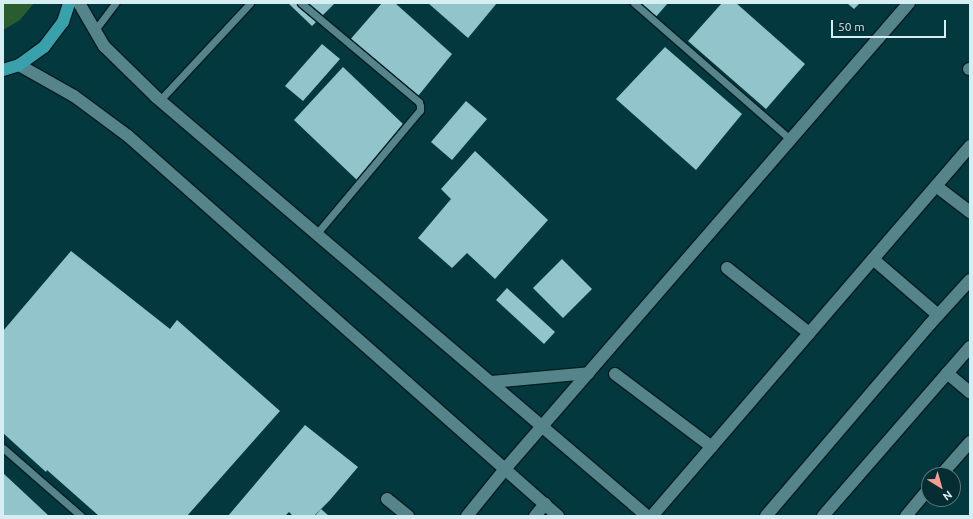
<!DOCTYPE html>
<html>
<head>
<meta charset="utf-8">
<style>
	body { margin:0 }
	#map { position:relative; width:973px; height:519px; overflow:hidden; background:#02383e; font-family:Ubuntu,sans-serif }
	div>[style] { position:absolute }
	.green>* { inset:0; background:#295d30 }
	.building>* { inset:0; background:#92c4cb }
	.roads { filter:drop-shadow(1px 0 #041d20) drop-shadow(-1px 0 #041d20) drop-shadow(0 1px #041d20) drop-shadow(0 -1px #041d20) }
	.lane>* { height:7px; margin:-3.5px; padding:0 3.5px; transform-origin:3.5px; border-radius:3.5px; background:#55858b }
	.street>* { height:12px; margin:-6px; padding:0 6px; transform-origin:6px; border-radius:6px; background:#55858b }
	.secondary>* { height:12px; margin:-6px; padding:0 6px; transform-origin:6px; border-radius:6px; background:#55858b }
	.primary>* { height:12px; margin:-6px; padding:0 6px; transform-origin:6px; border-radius:6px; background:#39a1ac }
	span { translate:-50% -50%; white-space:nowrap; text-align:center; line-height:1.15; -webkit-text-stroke:4px #062d31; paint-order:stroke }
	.frame { position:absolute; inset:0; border:4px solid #d6eef2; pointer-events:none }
	.north { position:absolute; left:921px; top:467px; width:40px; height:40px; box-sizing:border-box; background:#062d31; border:1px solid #597a7e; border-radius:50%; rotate:143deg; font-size:11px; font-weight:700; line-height:16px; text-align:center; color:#d6eef2 }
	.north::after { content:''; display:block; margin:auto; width:14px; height:18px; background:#f59c93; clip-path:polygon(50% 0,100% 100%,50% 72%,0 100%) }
	.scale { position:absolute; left:831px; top:20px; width:115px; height:18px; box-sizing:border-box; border:2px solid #d6eef2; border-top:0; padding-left:5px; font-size:12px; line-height:14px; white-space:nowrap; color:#d6eef2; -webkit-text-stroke:3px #062d31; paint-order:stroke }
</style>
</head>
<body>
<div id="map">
	<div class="green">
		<div style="clip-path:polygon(3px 3px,34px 3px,20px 20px,3px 30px)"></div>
	</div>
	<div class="building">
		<div style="clip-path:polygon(288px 3px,335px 3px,312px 26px)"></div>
		<div style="clip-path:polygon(382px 3px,395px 3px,452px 54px,414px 101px,349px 41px)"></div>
		<div style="clip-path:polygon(428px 3px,497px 3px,468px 38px)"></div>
		<div style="clip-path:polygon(635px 3px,668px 3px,654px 19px)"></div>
		<div style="clip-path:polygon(722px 3px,736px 3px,805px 64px,766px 109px,688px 41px)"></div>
		<div style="clip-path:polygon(847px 3px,860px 3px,854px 9px)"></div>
		<div style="clip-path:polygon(322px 44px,340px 59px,303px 101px,285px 86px)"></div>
		<div style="clip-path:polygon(665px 47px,742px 114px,696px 170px,616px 99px)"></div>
		<div style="clip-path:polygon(343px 67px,403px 124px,358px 181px,294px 120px)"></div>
		<div style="clip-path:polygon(466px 101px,487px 119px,452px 160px,431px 142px)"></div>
		<div style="clip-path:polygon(475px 151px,548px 220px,495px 279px,467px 253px,452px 268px,418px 238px,451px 199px,441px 189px)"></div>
		<div style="clip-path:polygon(71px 251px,170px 329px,177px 320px,280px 411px,187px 516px,99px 516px,47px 470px,46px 472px,3px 433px,3px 331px)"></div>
		<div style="clip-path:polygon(562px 259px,592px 289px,563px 318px,533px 288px)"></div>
		<div style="clip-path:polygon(507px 288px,555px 332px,544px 344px,496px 300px)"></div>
		<div style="clip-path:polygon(305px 425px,358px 467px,330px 500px,314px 516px,293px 516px,289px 512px,285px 516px,228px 516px)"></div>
		<div style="clip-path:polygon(3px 473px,49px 516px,3px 516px)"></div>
		<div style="clip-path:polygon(321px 509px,329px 516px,315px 516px)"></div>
	</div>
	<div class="roads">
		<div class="lane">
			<div style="left:301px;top:3px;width:154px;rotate:40deg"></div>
			<div style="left:419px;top:102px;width:4px;rotate:76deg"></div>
			<div style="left:420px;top:106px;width:4px;rotate:90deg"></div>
			<div style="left:420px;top:110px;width:160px;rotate:129.9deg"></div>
			<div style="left:634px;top:3px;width:207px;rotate:41.1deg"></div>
			<div style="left:95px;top:30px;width:34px;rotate:-53deg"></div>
			<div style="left:160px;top:100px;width:132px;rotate:-47.1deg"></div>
			<div style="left:3px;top:448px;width:103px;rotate:41.1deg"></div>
		</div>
		<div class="street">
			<div style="left:969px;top:69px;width:1px"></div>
			<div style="left:936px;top:186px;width:43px;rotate:37.4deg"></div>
			<div style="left:873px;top:259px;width:86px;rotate:40.7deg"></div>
			<div style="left:727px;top:268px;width:105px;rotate:38.4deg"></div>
			<div style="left:947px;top:373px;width:30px;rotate:40deg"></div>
			<div style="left:615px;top:374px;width:121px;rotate:37deg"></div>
			<div style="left:941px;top:475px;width:44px;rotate:-48.7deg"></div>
			<div style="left:387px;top:499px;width:27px;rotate:39deg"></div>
			<div style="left:467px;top:516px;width:60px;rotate:-51deg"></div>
			<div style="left:535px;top:516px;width:16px;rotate:-50deg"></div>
			<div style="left:652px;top:516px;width:488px;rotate:-49.3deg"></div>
			<div style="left:766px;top:516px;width:253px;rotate:-49.5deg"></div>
			<div style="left:930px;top:324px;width:59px;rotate:-47.7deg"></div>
			<div style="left:823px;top:516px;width:224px;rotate:-49deg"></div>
			<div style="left:906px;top:516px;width:35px;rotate:-50deg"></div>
		</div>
		<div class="secondary">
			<div style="left:79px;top:3px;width:50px;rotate:59.8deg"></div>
			<div style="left:104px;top:46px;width:73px;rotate:44.4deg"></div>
			<div style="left:156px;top:97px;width:645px;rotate:40.48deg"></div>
			<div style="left:19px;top:65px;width:63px;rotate:29.4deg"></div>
			<div style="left:74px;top:96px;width:67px;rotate:36.5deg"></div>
			<div style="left:128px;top:136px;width:574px;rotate:41.47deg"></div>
			<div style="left:491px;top:382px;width:98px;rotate:-5.2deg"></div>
			<div style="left:505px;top:469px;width:617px;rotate:-49.08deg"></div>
		</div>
		<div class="primary">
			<div style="left:3px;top:70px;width:17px;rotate:-17deg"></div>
			<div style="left:19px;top:65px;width:31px;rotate:-36deg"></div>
			<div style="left:44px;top:47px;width:31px;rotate:-53deg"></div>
			<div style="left:63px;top:22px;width:20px;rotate:-72deg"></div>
		</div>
	</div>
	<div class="frame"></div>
	<div class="north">N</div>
	<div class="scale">50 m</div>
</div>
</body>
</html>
